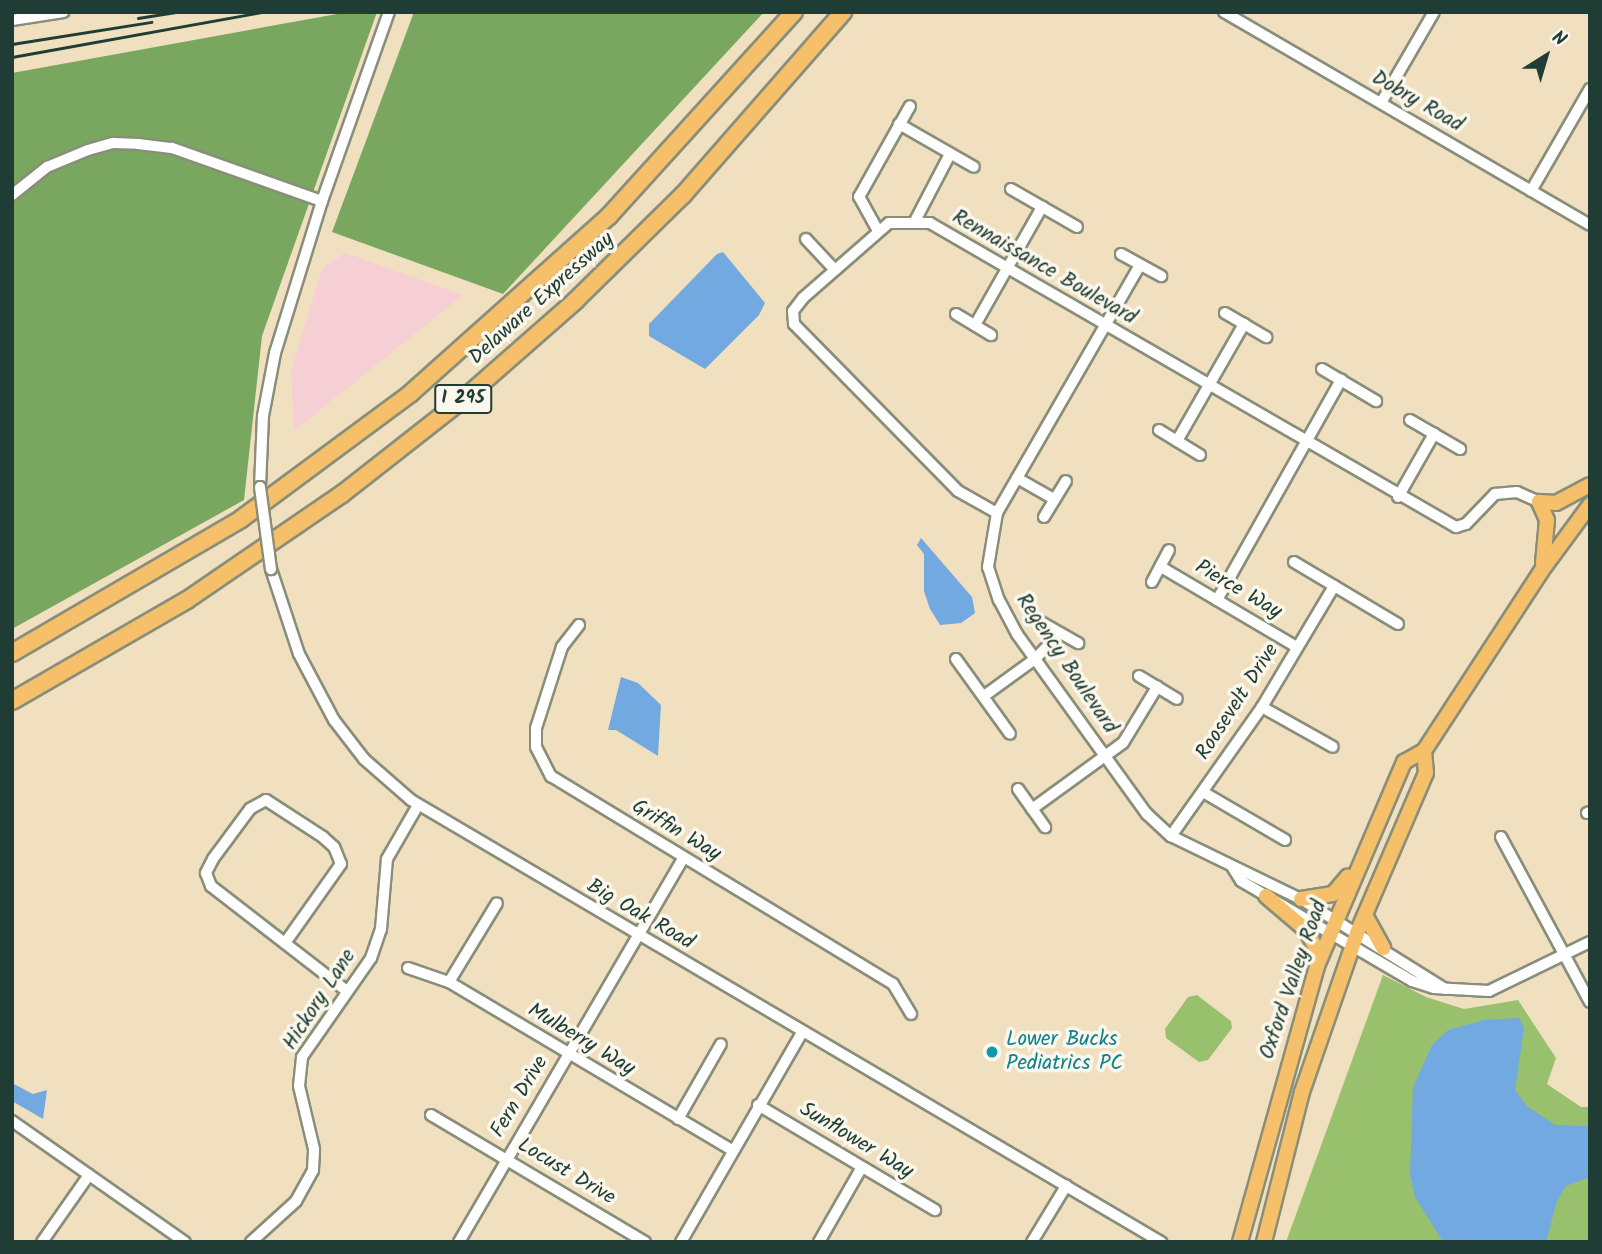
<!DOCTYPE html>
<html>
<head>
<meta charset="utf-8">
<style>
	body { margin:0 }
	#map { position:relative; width:1602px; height:1254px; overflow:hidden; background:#f0e0c0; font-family:Kalam,sans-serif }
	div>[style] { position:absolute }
	.built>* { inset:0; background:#f6cfd5 }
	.green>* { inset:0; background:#99c16d }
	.forest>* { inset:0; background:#7aa760 }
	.water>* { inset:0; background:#72a9e0 }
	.roads { filter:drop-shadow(2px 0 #888e7a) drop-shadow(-2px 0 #888e7a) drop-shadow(0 2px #888e7a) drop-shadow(0 -2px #888e7a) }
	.minor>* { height:10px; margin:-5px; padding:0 5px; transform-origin:5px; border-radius:5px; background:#fff }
	.major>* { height:14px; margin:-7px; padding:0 7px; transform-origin:7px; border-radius:7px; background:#f6c06b }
	.highway>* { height:16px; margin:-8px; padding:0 8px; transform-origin:8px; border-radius:8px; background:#f6c06b }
	.rail>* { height:2.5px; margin:-1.25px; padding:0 1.25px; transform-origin:1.25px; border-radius:1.25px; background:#1f3d34 }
	.bridges { filter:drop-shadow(2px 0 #888e7a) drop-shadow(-2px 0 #888e7a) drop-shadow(0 2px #888e7a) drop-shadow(0 -2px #888e7a) }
	.minor-bridge>* { height:10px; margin:-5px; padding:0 5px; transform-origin:5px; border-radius:5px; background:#fff }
	.dots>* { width:19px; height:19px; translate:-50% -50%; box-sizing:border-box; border:4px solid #fbf7ec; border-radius:50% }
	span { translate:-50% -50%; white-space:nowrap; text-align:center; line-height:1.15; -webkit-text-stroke:7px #fbf7ec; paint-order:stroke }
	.shield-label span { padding:2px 5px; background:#fbf7ec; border:2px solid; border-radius:5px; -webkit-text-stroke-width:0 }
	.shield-label { font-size:19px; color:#1f3d34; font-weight:700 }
	.street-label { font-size:21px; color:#1f3d34 }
	.culture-label { font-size:21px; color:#0d838f }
	.left { translate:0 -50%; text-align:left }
	.frame { position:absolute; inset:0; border:14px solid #1f3d34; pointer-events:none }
	.north { position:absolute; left:1511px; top:21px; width:70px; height:70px; -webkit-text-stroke:5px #fbf7ec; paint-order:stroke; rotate:37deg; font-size:19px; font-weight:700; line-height:28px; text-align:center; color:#1f3d34 }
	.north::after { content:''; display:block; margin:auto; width:24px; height:32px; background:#1f3d34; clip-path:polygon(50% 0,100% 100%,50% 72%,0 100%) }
</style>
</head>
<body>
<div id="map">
	<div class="built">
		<div style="clip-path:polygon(345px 253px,463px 295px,294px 431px,291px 371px,322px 268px)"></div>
	</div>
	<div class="green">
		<div style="clip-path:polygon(1383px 975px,1426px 997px,1464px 1009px,1518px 1000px,1556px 1058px,1547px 1084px,1581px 1107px,1590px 1107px,1590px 1242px,1286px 1242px)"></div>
		<div style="clip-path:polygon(1197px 995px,1231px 1021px,1232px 1028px,1208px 1060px,1199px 1062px,1166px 1038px,1165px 1029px,1188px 997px)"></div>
	</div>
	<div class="forest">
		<div style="clip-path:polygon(348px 12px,377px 12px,262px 336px,244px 500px,12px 629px,12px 73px)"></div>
		<div style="clip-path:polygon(414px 12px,764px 12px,503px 294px,332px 232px)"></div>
	</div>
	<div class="water">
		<div style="clip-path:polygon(723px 252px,765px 303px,759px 315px,705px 369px,649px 336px,649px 324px,717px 254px)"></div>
		<div style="clip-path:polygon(921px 538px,972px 597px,975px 613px,961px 623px,940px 625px,930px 609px,924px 591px,924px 554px,917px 545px)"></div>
		<div style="clip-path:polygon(621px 677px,638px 683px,661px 705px,658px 756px,616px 730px,608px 730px)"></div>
		<div style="clip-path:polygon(1519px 1018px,1524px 1028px,1515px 1090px,1527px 1106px,1555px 1125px,1590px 1126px,1590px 1177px,1566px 1186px,1557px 1201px,1546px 1242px,1443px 1242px,1415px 1197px,1410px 1175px,1413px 1087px,1432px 1045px,1448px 1030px,1484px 1020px)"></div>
		<div style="clip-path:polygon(12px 1083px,33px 1094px,47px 1090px,43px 1119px,12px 1101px)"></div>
	</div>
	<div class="roads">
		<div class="minor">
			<div style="left:1224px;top:12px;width:423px;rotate:30.2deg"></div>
			<div style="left:12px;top:20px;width:52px;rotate:-8.9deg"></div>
			<div style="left:1381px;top:103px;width:105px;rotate:-59.8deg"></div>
			<div style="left:899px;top:124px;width:86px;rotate:29.8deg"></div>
			<div style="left:1011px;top:189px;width:76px;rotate:29.9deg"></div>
			<div style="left:1531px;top:191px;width:118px;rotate:-60deg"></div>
			<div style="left:12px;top:195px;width:45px;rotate:-38.7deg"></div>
			<div style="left:47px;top:167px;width:44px;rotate:-22.5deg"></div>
			<div style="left:88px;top:150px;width:26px;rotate:-16deg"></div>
			<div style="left:113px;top:143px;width:25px;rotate:2deg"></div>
			<div style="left:138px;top:144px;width:34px;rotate:7deg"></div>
			<div style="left:172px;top:148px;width:159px;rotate:19.5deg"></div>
			<div style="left:915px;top:221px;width:76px;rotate:-62.4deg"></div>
			<div style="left:877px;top:229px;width:37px;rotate:-119deg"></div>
			<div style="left:859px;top:197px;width:104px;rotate:-60.7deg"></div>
			<div style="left:806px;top:239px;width:41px;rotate:47deg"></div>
			<div style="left:1121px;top:254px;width:46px;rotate:28.8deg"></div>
			<div style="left:1140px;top:265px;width:286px;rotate:120deg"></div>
			<div style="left:997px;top:513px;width:55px;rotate:99.5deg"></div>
			<div style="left:988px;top:567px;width:35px;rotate:72deg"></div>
			<div style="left:999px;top:600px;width:38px;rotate:62deg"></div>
			<div style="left:1017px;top:634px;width:222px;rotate:54.2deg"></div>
			<div style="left:1147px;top:814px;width:33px;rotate:43deg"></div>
			<div style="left:1171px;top:836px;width:144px;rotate:25.9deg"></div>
			<div style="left:1301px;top:899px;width:170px;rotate:32deg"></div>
			<div style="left:1225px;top:313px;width:48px;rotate:30.3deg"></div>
			<div style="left:956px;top:314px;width:41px;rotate:31deg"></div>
			<div style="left:975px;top:325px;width:136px;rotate:-60.4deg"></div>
			<div style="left:1322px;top:369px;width:63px;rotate:30.7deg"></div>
			<div style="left:1410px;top:420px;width:58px;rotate:30.1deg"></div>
			<div style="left:1159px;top:430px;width:48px;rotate:31.4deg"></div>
			<div style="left:1177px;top:441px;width:135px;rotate:-60.2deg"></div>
			<div style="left:1017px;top:478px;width:43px;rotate:29.6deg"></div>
			<div style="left:260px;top:487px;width:71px;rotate:-87.6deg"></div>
			<div style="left:263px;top:416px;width:64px;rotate:-79.2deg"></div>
			<div style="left:275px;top:353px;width:159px;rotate:-72.8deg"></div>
			<div style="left:322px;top:201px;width:201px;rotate:-70.5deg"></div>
			<div style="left:1398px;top:497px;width:73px;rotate:-60.3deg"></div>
			<div style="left:997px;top:513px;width:45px;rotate:-150.6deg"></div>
			<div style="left:958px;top:491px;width:234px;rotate:-134.5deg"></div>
			<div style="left:794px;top:324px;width:13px;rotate:-94deg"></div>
			<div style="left:793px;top:311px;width:16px;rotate:-52deg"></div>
			<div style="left:803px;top:298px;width:114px;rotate:-41.1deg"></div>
			<div style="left:889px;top:223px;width:41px"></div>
			<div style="left:930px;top:223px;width:608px;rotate:30.03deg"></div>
			<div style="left:1456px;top:527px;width:10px;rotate:-17deg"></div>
			<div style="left:1466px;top:524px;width:42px;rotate:-46deg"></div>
			<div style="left:1495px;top:494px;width:22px;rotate:-5deg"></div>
			<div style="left:1517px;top:492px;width:24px;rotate:24deg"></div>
			<div style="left:1044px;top:517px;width:42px;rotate:-58.6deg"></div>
			<div style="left:1294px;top:562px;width:121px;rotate:30.8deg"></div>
			<div style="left:1161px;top:567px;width:158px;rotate:30.5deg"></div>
			<div style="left:271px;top:569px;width:89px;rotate:71.8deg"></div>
			<div style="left:299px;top:654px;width:75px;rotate:62.1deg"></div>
			<div style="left:334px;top:720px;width:49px;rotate:52.4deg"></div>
			<div style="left:364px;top:759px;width:62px;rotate:41.1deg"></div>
			<div style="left:411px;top:800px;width:871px;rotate:30.51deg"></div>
			<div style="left:1152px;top:582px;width:36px;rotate:-62deg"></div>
			<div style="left:1217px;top:600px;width:253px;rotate:-60.6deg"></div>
			<div style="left:1041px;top:622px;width:43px;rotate:29.6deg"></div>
			<div style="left:579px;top:625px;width:28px;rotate:128deg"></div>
			<div style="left:562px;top:647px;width:85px;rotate:107.8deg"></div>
			<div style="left:536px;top:728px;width:19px;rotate:90deg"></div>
			<div style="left:536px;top:747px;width:33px;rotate:63deg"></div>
			<div style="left:551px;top:776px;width:400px;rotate:31.3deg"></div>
			<div style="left:893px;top:984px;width:35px;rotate:59deg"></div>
			<div style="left:956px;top:659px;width:92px;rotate:54.2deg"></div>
			<div style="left:1139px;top:676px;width:44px;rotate:31.2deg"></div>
			<div style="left:984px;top:696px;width:63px;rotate:-36deg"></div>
			<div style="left:1035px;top:659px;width:36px;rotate:-46deg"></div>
			<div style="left:1262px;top:707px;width:81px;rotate:29.4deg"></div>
			<div style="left:1018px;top:789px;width:47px;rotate:54.6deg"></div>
			<div style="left:1203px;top:792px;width:95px;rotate:30.3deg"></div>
			<div style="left:1032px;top:809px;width:112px;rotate:-36deg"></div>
			<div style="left:1123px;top:743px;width:66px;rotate:-58.7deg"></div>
			<div style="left:1587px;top:813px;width:3px;rotate:-18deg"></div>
			<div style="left:1171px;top:836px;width:158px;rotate:-54.8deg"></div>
			<div style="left:1262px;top:707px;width:141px;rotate:-59.2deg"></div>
			<div style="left:1501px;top:837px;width:187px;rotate:61.7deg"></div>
			<div style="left:1233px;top:868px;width:15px;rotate:58deg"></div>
			<div style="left:1241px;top:881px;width:198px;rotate:30.3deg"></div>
			<div style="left:1412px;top:981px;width:23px;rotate:18deg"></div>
			<div style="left:1434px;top:988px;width:55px;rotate:3.1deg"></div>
			<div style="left:1489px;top:991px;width:112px;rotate:-25.9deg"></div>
			<div style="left:285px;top:943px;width:97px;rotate:-54.7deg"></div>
			<div style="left:341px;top:864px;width:18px;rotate:-112deg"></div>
			<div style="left:334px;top:847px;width:15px;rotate:-138deg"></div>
			<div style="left:323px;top:837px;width:68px;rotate:-147deg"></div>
			<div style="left:266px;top:800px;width:18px;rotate:151deg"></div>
			<div style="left:250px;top:809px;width:62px;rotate:126.5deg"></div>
			<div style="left:213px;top:859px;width:16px;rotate:117deg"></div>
			<div style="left:206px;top:873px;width:14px;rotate:69deg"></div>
			<div style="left:211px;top:886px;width:172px;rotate:37.7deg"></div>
			<div style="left:408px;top:968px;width:43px;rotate:18.9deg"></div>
			<div style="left:449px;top:982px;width:329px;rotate:30.7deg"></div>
			<div style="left:449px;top:982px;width:92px;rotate:-58.7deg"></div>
			<div style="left:758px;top:1105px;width:206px;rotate:30.7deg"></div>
			<div style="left:431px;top:1115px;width:249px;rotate:30.7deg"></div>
			<div style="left:678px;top:1119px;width:86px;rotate:-60.2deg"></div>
			<div style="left:12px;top:1121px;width:211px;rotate:35deg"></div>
			<div style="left:42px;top:1242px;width:82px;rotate:-55deg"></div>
			<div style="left:251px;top:1242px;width:61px;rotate:-42.3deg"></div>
			<div style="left:296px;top:1201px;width:35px;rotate:-61deg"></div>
			<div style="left:313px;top:1170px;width:21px;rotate:-87deg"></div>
			<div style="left:314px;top:1149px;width:65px;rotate:-103.4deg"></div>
			<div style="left:299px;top:1086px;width:29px;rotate:-84deg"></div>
			<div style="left:302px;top:1057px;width:121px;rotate:-55.1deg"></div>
			<div style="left:371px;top:958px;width:31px;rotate:-71deg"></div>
			<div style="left:381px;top:929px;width:70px;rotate:-85.1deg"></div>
			<div style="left:387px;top:859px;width:62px;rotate:-60.1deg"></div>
			<div style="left:459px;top:1242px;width:445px;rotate:-59.7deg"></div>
			<div style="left:681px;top:1242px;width:242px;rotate:-60deg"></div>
			<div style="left:819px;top:1242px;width:86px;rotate:-60.2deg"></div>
			<div style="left:1032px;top:1242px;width:66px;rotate:-58.7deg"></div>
		</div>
		<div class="major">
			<div style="left:1543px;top:563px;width:43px;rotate:-84.7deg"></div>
			<div style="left:1547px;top:520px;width:20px;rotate:-114deg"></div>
			<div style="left:1539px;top:502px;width:17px;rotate:3deg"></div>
			<div style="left:1556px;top:503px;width:38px;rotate:-28deg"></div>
			<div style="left:1266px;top:896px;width:52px;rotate:40.4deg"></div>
			<div style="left:1306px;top:930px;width:18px;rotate:61deg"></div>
			<div style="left:1315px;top:946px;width:18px;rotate:84deg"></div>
			<div style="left:1301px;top:899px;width:32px;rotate:-9deg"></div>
			<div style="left:1333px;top:894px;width:23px;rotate:-50deg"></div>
			<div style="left:1365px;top:915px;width:38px;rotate:61deg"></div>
			<div style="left:1240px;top:1242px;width:287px;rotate:-74.4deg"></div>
			<div style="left:1317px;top:966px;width:222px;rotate:-66.9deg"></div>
			<div style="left:1404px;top:762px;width:23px;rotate:-29deg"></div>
			<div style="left:1424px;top:751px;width:216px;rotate:-56.9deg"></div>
			<div style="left:1542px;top:570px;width:81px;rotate:-53.6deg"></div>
			<div style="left:1264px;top:1242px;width:155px;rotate:-75.8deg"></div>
			<div style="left:1302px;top:1092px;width:168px;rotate:-70.9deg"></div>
			<div style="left:1357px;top:933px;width:174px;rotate:-66.7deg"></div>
			<div style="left:1426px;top:773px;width:22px;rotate:-95deg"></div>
		</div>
		<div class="highway">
			<div style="left:12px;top:653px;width:265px;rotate:-30.3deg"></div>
			<div style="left:241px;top:519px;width:212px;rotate:-36.5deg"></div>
			<div style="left:411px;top:393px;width:266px;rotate:-41.8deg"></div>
			<div style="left:609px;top:216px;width:275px;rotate:-47.8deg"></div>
			<div style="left:12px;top:701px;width:202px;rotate:-30deg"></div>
			<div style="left:187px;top:600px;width:188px;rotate:-34.4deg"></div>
			<div style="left:342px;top:494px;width:159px;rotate:-38.1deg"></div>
			<div style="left:467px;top:396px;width:144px;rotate:-41.3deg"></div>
			<div style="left:575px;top:301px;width:151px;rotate:-44.5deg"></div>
			<div style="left:683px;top:195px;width:243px;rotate:-48.8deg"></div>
		</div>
	</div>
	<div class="rail">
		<div style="left:138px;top:18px;width:38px;rotate:-9deg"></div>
		<div style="left:12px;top:44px;width:141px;rotate:-9deg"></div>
		<div style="left:12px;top:57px;width:253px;rotate:-10.2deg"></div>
	</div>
	<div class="bridges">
		<div class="minor-bridge">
			<div style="left:260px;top:487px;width:83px;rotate:82.4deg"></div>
		</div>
	</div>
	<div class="dots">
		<div style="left:992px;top:1052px;background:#0f9aa8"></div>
	</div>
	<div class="shield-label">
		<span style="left:463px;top:399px">I 295</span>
	</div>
	<div class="street-label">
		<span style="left:1417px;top:102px;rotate:30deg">Dobry Road</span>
		<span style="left:1044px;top:268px;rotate:30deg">Rennaissance Boulevard</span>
		<span style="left:542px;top:299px;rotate:-42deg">Delaware Expressway</span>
		<span style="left:1238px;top:590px;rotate:30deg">Pierce Way</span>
		<span style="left:1066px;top:664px;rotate:56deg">Regency Boulevard</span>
		<span style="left:1238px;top:702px;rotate:-57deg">Roosevelt Drive</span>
		<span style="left:676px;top:831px;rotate:31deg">Griffin Way</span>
		<span style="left:640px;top:915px;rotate:30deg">Big Oak Road</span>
		<span style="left:1294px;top:980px;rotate:-71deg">Oxford Valley Road</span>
		<span style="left:320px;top:1000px;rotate:-57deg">Hickory Lane</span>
		<span style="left:581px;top:1040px;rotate:31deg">Mulberry Way</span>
		<span style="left:520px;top:1097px;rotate:-59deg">Fern Drive</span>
		<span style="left:856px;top:1141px;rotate:31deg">Sunflower Way</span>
		<span style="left:566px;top:1172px;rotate:31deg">Locust Drive</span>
	</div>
	<div class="culture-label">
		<span class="left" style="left:1006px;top:1052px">Lower Bucks<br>Pediatrics PC</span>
	</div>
	<div class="frame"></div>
	<div class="north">N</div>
</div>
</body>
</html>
